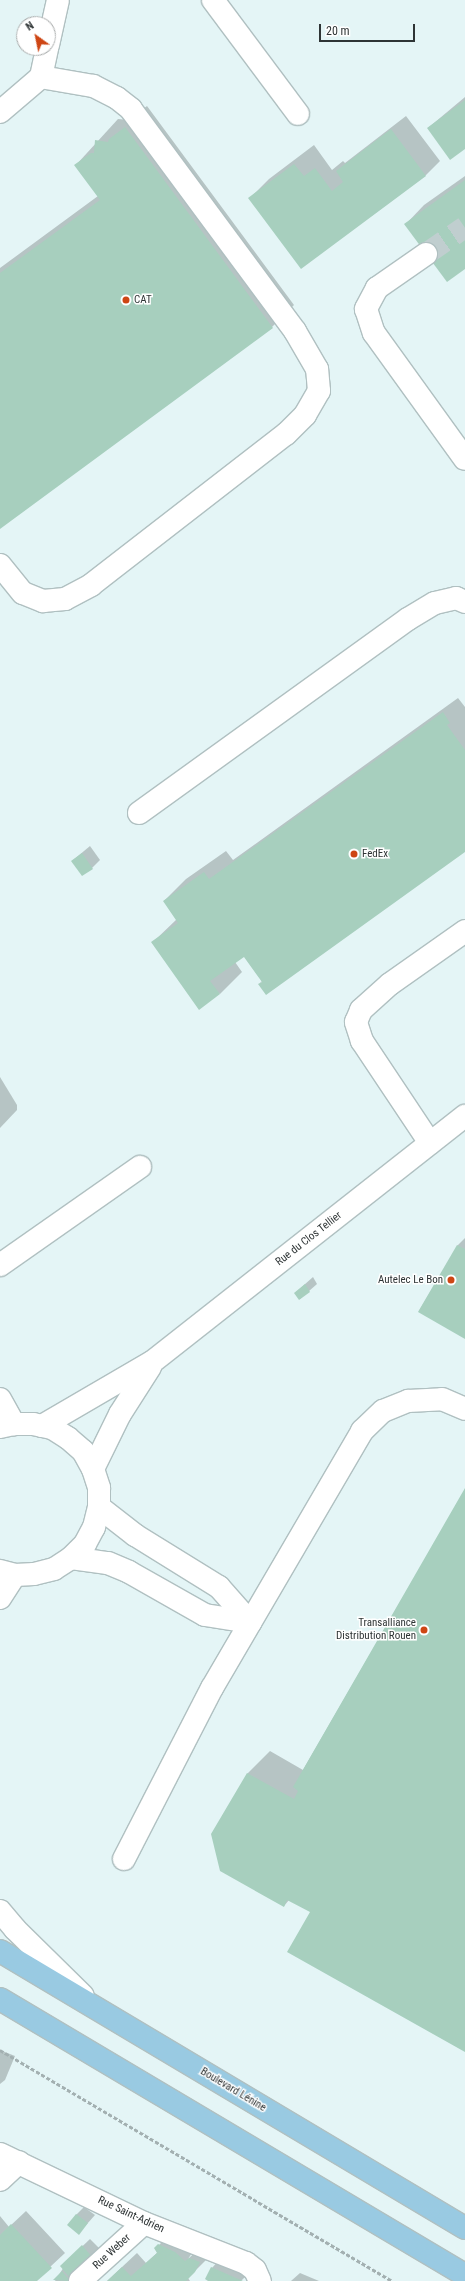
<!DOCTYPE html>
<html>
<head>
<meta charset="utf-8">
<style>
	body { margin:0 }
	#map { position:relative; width:465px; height:2281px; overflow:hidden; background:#e4f5f6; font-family:"Roboto Condensed",sans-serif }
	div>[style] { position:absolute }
	.shadow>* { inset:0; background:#0003 }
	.building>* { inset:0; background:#a7cfbe }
	.minor-tunnel>* { height:22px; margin-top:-11px; transform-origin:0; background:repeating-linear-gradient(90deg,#c0cecf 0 22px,transparent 0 33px) }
	.path>* { height:2.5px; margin-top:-1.25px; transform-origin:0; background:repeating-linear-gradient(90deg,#a3b0b1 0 4px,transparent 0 6px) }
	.roads { filter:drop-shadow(1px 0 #b0c0c1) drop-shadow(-1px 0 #b0c0c1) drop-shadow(0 1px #b0c0c1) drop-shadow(0 -1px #b0c0c1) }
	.minor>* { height:22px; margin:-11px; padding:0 11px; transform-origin:11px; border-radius:11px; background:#fff }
	.major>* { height:22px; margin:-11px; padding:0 11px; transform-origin:11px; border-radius:11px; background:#99cae2 }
	.dots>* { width:11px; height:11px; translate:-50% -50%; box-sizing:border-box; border:2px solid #fff; border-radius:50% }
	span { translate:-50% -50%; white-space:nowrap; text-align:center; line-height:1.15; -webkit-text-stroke:3px #fff; paint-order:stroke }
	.poi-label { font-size:11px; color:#2e3435 }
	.left { translate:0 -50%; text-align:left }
	.right { translate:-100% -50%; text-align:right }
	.street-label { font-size:11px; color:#2e3435 }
	.north { position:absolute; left:16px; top:16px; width:40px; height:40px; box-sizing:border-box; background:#fff; border:1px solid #abaeae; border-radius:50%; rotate:327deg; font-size:11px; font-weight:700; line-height:16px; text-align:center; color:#2e3435 }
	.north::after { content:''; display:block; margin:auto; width:14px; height:18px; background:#ce4614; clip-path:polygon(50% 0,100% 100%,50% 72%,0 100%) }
	.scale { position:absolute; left:319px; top:24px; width:96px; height:18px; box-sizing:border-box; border:2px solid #2e3435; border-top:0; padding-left:5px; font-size:12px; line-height:14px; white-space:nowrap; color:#2e3435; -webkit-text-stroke:3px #fff; paint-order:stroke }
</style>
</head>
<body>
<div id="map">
	<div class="shadow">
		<div style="clip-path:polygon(465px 97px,465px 148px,428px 128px)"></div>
		<div style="clip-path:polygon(147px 106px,294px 305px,272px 327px,0 528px,0 268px,98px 196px,76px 165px,118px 119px,129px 120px)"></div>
		<div style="clip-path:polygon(406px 116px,440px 161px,426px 175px,370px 217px,250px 198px,269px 179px,314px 145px,332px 170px,343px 161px,345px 163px)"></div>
		<div style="clip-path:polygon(465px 176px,465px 268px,405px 225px,424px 205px)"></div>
		<div style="clip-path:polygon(458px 698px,465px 707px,465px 851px,259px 984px,262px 981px,244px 956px,235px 962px,242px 972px,220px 994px,152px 943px,177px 919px,164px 901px,186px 879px,226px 851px,233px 860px)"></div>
		<div style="clip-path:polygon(90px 846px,100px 860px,92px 868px,72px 861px)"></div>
		<div style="clip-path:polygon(0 1077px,17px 1105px,17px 1110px,0 1128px)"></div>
		<div style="clip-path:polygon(465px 1238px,465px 1338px,419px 1311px,458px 1245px)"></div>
		<div style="clip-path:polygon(313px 1277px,317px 1284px,300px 1299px,295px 1293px)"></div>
		<div style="clip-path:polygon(465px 1490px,465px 2051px,312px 1912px,289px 1900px,284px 1906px,212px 1834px,248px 1773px,270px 1751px,303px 1770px)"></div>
		<div style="clip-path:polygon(0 2050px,15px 2056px,5px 2080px,0 2084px)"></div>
		<div style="clip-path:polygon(84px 2207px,95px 2215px,79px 2233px,76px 2215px)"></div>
		<div style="clip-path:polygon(26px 2211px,65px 2253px,35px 2281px,0 2281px,0 2216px,9px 2227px)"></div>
		<div style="clip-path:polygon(167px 2237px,192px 2253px,188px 2259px,204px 2244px,209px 2257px,188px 2278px,190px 2281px,107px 2281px,137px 2253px,146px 2263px,158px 2252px,155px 2249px)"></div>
		<div style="clip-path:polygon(90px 2239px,99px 2248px,70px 2281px,55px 2281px,69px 2259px)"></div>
		<div style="clip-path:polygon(219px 2260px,249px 2273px,241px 2281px,210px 2281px,212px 2268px)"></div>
		<div style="clip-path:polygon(300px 2273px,319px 2281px,291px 2281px)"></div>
	</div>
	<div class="building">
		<div style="clip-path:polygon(465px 100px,465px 149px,450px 160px,427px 128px)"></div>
		<div style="clip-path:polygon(125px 127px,273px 328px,0 529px,0 273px,100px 200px,74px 165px,91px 153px,94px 153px,95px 140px,108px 142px,109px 139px)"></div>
		<div style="clip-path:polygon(391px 129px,426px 176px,301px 269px,248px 198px,294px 164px,304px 176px,315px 168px,332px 191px,343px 182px,336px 171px)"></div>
		<div style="clip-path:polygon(465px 180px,465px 269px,447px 282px,404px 224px)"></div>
		<div style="clip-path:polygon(443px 712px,450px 723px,447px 725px,465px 750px,465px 852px,266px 995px,258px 984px,262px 982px,244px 957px,210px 981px,220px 994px,199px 1010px,151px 942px,178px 923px,163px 901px,204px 872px,209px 879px)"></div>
		<div style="clip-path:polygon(82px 853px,93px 869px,82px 876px,71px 861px)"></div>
		<div style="clip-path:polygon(457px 1245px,465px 1249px,465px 1339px,418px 1312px)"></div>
		<div style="clip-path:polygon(305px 1284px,310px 1292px,299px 1300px,294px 1293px)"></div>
		<div style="clip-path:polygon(465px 1488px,465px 2052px,287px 1952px,310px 1912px,287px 1900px,284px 1907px,220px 1871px,211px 1834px,247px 1773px,294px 1799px,298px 1791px,293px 1787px)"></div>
		<div style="clip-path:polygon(76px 2214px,88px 2223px,79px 2235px,67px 2225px)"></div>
		<div style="clip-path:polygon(11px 2224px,52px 2268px,37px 2281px,0 2281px,0 2235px)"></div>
		<div style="clip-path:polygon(158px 2244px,175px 2252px,185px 2261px,189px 2258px,200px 2262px,195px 2272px,186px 2281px,107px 2281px,122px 2267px,131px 2276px,157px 2253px,154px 2248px)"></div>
		<div style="clip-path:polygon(82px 2245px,92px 2257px,70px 2278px,60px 2266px)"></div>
		<div style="clip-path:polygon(211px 2267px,243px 2281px,208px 2281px,205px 2279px)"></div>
		<div style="clip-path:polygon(62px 2271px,70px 2281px,53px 2280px)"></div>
	</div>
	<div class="minor-tunnel">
		<div style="left:426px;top:254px;width:47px;rotate:-34.7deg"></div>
	</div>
	<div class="path">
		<div style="left:0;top:2050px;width:455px;rotate:30.5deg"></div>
	</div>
	<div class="roads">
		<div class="minor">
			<div style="left:213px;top:0;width:142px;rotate:53.3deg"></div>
			<div style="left:48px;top:45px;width:46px;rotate:-77.5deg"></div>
			<div style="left:0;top:112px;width:54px;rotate:-40.5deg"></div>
			<div style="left:41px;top:77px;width:30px;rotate:-78deg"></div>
			<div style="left:426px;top:254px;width:60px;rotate:145.2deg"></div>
			<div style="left:377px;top:288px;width:24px;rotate:118deg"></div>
			<div style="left:366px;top:309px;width:25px;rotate:72deg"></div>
			<div style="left:374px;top:333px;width:155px;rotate:54.2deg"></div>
			<div style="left:0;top:565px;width:36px;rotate:51deg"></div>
			<div style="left:23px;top:593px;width:22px;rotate:22deg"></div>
			<div style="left:43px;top:601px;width:22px;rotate:-5deg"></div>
			<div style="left:65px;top:599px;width:30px;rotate:-28deg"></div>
			<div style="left:91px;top:585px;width:247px;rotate:-37.8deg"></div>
			<div style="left:286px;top:434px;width:27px;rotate:-45deg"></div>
			<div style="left:305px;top:415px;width:28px;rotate:-60deg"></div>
			<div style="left:319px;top:391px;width:22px;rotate:-95deg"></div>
			<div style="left:317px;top:369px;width:44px;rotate:-120.1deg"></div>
			<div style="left:295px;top:331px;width:276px;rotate:-126.5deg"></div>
			<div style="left:131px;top:109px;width:18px;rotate:-142deg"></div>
			<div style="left:117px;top:98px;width:27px;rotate:-153deg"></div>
			<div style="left:93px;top:86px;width:53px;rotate:-170.2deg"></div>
			<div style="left:139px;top:813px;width:332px;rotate:-35.8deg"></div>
			<div style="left:408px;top:619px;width:31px;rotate:-31deg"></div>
			<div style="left:435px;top:603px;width:22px;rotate:-13deg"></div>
			<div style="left:456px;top:598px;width:10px;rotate:24deg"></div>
			<div style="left:430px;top:1143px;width:123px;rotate:-123.7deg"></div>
			<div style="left:362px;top:1041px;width:20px;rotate:-108deg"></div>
			<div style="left:356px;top:1022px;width:13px;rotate:-67deg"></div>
			<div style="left:361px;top:1010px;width:39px;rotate:-42deg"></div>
			<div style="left:390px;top:984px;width:92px;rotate:-35.2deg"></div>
			<div style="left:0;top:1265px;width:171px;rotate:-35deg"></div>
			<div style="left:0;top:1399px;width:29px;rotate:61deg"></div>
			<div style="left:42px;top:1426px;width:127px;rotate:-30.2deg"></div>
			<div style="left:152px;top:1362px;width:398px;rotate:-38.2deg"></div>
			<div style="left:0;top:1427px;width:14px;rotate:-12deg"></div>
			<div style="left:14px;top:1424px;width:19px"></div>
			<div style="left:33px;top:1424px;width:19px;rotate:12deg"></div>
			<div style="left:52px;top:1428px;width:19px;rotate:32deg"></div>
			<div style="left:68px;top:1438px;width:20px;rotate:41deg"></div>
			<div style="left:83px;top:1451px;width:21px;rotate:61deg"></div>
			<div style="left:93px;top:1469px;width:20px;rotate:72deg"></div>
			<div style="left:99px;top:1488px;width:19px;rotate:90deg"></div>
			<div style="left:99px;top:1507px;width:21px;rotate:104deg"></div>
			<div style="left:94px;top:1527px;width:19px;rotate:118deg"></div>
			<div style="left:85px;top:1544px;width:20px;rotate:135deg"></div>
			<div style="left:71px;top:1558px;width:20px;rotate:147deg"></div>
			<div style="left:54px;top:1569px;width:21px;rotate:166deg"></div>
			<div style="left:34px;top:1574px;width:19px;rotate:177deg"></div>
			<div style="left:15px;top:1575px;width:16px;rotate:-165deg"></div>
			<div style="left:93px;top:1469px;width:61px;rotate:-63.9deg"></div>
			<div style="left:120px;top:1414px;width:56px;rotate:-57.4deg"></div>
			<div style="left:99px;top:1507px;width:46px;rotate:37.9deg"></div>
			<div style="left:135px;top:1535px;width:99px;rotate:31.8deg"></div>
			<div style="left:219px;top:1587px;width:47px;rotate:48.5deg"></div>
			<div style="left:71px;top:1558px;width:37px;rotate:8deg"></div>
			<div style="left:108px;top:1563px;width:23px;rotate:23deg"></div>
			<div style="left:129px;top:1572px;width:87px;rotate:29.5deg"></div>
			<div style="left:205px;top:1615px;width:46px;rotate:8.8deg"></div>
			<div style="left:0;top:1598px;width:27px;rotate:-57deg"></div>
			<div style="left:124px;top:1859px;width:192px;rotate:-62.8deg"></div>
			<div style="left:212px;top:1688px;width:298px;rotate:-59.7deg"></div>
			<div style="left:362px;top:1431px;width:29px;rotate:-44deg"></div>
			<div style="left:383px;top:1411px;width:27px;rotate:-22deg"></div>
			<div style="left:408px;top:1401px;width:34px;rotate:-3deg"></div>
			<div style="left:442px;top:1399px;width:25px;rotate:23deg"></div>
			<div style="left:0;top:1911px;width:23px;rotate:50deg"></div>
			<div style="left:15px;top:1929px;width:95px;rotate:44.6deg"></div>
			<div style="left:0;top:2154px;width:160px;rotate:25.6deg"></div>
			<div style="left:144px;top:2223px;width:110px;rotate:21.4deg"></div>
			<div style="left:246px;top:2263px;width:11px;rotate:38deg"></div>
			<div style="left:255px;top:2270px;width:12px;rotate:66deg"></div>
			<div style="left:0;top:2180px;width:26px;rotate:-43deg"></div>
			<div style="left:80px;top:2281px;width:86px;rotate:-42.2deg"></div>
		</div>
		<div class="major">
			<div style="left:0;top:1951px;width:541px;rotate:30.78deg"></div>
			<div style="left:0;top:1999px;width:541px;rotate:30.69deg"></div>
		</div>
	</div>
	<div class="dots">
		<div style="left:126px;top:300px;background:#ce4614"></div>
		<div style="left:354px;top:854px;background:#ce4614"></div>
		<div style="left:451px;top:1280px;background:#ce4614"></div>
		<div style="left:424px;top:1630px;background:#ce4614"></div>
	</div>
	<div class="poi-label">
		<span class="left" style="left:134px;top:300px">CAT</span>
		<span class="left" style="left:362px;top:854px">FedEx</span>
		<span class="right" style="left:443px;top:1280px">Autelec Le Bon</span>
		<span class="right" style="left:416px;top:1630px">Transalliance<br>Distribution Rouen</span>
	</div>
	<div class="street-label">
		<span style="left:309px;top:1239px;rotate:-38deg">Rue du Clos Tellier</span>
		<span style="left:233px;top:2090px;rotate:31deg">Boulevard Lénine</span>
		<span style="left:131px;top:2215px;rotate:25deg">Rue Saint-Adrien</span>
		<span style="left:112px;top:2252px;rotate:-42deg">Rue Weber</span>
	</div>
	<div class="north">N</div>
	<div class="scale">20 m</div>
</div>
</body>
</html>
